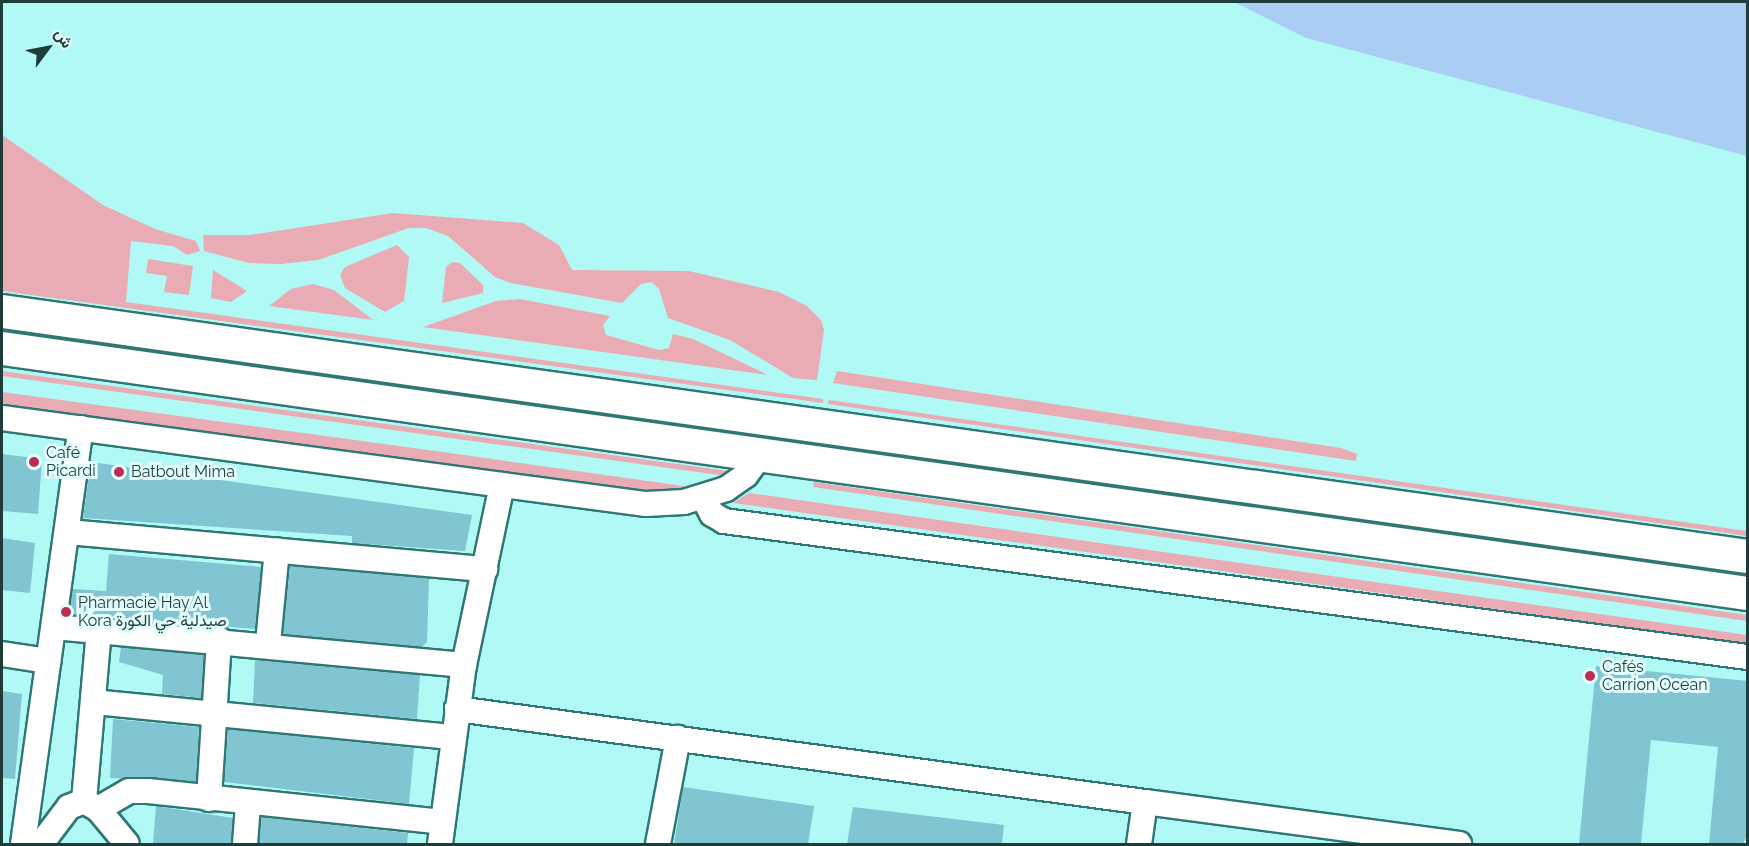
<!DOCTYPE html>
<html>
<head>
<meta charset="utf-8">
<style>
	body { margin:0 }
	#map { position:relative; width:1749px; height:846px; overflow:hidden; background:#b1f9f5; font-family:Raleway,Vazirmatn,sans-serif }
	div>[style] { position:absolute }
	.green>* { inset:0; background:#e9acb4 }
	.water>* { inset:0; background:#aacdf4 }
	.building>* { inset:0; background:#81c5d2 }
	.roads { filter:drop-shadow(2px 0 #2f7774) drop-shadow(-2px 0 #2f7774) drop-shadow(0 2px #2f7774) drop-shadow(0 -2px #2f7774) }
	.street>* { height:24px; margin:-12px; padding:0 12px; transform-origin:12px; border-radius:12px; background:#fff }
	.primary>* { height:33px; margin:-16.5px; padding:0 16.5px; transform-origin:16.5px; border-radius:16.5px; background:#fff }
	.dots>* { width:16px; height:16px; translate:-50% -50%; box-sizing:border-box; border:3px solid #e2fdfb; border-radius:50% }
	span { translate:-50% -50%; white-space:nowrap; text-align:center; line-height:1.15; -webkit-text-stroke:6px #e2fdfb; paint-order:stroke }
	.poi-label { font-size:16px; color:#1e3c3a }
	.left { translate:0 -50%; text-align:left }
	.frame { position:absolute; inset:0; border:3px solid #1e3c3a; pointer-events:none }
	.north { position:absolute; left:18px; top:18px; width:60px; height:60px; -webkit-text-stroke:4px #e2fdfb; paint-order:stroke; rotate:58deg; font-size:16px; font-weight:700; line-height:24px; text-align:center; color:#1e3c3a }
	.north::after { content:''; display:block; margin:auto; width:21px; height:27px; background:#1e3c3a; clip-path:polygon(50% 0,100% 100%,50% 72%,0 100%) }
</style>
</head>
<body>
<div id="map">
	<div class="green">
		<div style="clip-path:polygon(2px 135px,103px 205px,155px 229px,196px 241px,200px 251px,187px 255px,173px 246px,131px 241px,126px 302px,823px 399px,823px 403px,2px 291px)"></div>
		<div style="clip-path:polygon(393px 213px,523px 223px,559px 245px,572px 270px,689px 271px,779px 292px,807px 306px,821px 320px,824px 330px,817px 380px,793px 378px,730px 340px,668px 318px,659px 289px,652px 282px,641px 284px,622px 303px,511px 283px,495px 277px,448px 236px,426px 228px,409px 228px,318px 260px,280px 264px,249px 263px,204px 251px,203px 235px,250px 235px)"></div>
		<div style="clip-path:polygon(397px 245px,409px 257px,404px 301px,385px 312px,345px 288px,340px 275px,345px 267px)"></div>
		<div style="clip-path:polygon(148px 259px,193px 266px,189px 295px,164px 292px,167px 276px,146px 273px)"></div>
		<div style="clip-path:polygon(452px 262px,460px 263px,483px 285px,483px 293px,442px 303px,446px 267px)"></div>
		<div style="clip-path:polygon(213px 270px,247px 291px,231px 302px,211px 298px)"></div>
		<div style="clip-path:polygon(313px 284px,334px 290px,373px 320px,269px 306px,291px 289px)"></div>
		<div style="clip-path:polygon(520px 299px,610px 316px,603px 325px,606px 335px,659px 350px,669px 348px,673px 334px,693px 339px,768px 375px,423px 327px,496px 301px)"></div>
		<div style="clip-path:polygon(2px 371px,198px 398px,728px 471px,719px 475px,2px 376px)"></div>
		<div style="clip-path:polygon(837px 371px,1341px 448px,1357px 454px,1356px 461px,833px 383px)"></div>
		<div style="clip-path:polygon(2px 392px,450px 453px,690px 487px,649px 493px,2px 404px)"></div>
		<div style="clip-path:polygon(829px 400px,1747px 531px,1747px 536px,828px 404px)"></div>
		<div style="clip-path:polygon(814px 482px,1747px 615px,1747px 621px,813px 487px)"></div>
		<div style="clip-path:polygon(749px 493px,1747px 635px,1747px 644px,733px 503px)"></div>
	</div>
	<div class="water">
		<div style="clip-path:polygon(1234px 2px,1747px 2px,1747px 156px,1306px 38px)"></div>
	</div>
	<div class="building">
		<div style="clip-path:polygon(2px 454px,42px 459px,38px 514px,2px 511px)"></div>
		<div style="clip-path:polygon(91px 462px,472px 515px,465px 551px,352px 543px,352px 536px,83px 518px)"></div>
		<div style="clip-path:polygon(2px 538px,35px 543px,30px 593px,2px 590px)"></div>
		<div style="clip-path:polygon(109px 554px,261px 567px,255px 629px,69px 614px,73px 589px,106px 591px)"></div>
		<div style="clip-path:polygon(290px 566px,429px 578px,427px 642px,422px 647px,283px 634px)"></div>
		<div style="clip-path:polygon(121px 647px,204px 655px,201px 698px,162px 694px,163px 675px,119px 662px)"></div>
		<div style="clip-path:polygon(255px 660px,420px 675px,417px 719px,253px 703px)"></div>
		<div style="clip-path:polygon(1596px 666px,1748px 681px,1748px 833px,1743px 844px,1709px 844px,1718px 747px,1651px 740px,1641px 844px,1579px 844px)"></div>
		<div style="clip-path:polygon(2px 691px,22px 694px,15px 779px,2px 778px)"></div>
		<div style="clip-path:polygon(113px 719px,199px 727px,196px 782px,110px 778px)"></div>
		<div style="clip-path:polygon(228px 729px,414px 748px,409px 804px,224px 782px)"></div>
		<div style="clip-path:polygon(683px 787px,814px 806px,808px 844px,674px 844px)"></div>
		<div style="clip-path:polygon(156px 806px,233px 818px,231px 844px,153px 844px)"></div>
		<div style="clip-path:polygon(853px 807px,1004px 825px,1002px 844px,847px 844px)"></div>
		<div style="clip-path:polygon(261px 817px,408px 833px,407px 844px,259px 844px)"></div>
	</div>
	<div class="roads">
		<div class="street">
			<div style="left:2px;top:418px;width:650px;rotate:7.61deg"></div>
			<div style="left:646px;top:504px;width:38px;rotate:-3deg"></div>
			<div style="left:684px;top:502px;width:44px;rotate:-17.2deg"></div>
			<div style="left:726px;top:489px;width:24px;rotate:-35deg"></div>
			<div style="left:746px;top:475px;width:27px;rotate:-54deg"></div>
			<div style="left:703px;top:497px;width:19px;rotate:62deg"></div>
			<div style="left:712px;top:514px;width:14px;rotate:30deg"></div>
			<div style="left:724px;top:521px;width:1033px;rotate:7.57deg"></div>
			<div style="left:68px;top:532px;width:419px;rotate:5.1deg"></div>
			<div style="left:54px;top:627px;width:412px;rotate:5.3deg"></div>
			<div style="left:268px;top:643px;width:93px;rotate:-84.5deg"></div>
			<div style="left:2px;top:654px;width:47px;rotate:8.7deg"></div>
			<div style="left:94px;top:702px;width:360px;rotate:5.6deg"></div>
			<div style="left:457px;top:709px;width:694px;rotate:7.7deg"></div>
			<div style="left:1145px;top:802px;width:42px;rotate:98.1deg"></div>
			<div style="left:209px;top:799px;width:160px;rotate:-86.4deg"></div>
			<div style="left:84px;top:801px;width:16px;rotate:30deg"></div>
			<div style="left:98px;top:809px;width:45px;rotate:50.4deg"></div>
			<div style="left:1145px;top:802px;width:317px;rotate:7.6deg"></div>
			<div style="left:98px;top:809px;width:36px;rotate:-30deg"></div>
			<div style="left:129px;top:791px;width:19px"></div>
			<div style="left:148px;top:791px;width:296px;rotate:6deg"></div>
			<div style="left:23px;top:844px;width:420px;rotate:-82.1deg"></div>
			<div style="left:41px;top:844px;width:46px;rotate:-52.9deg"></div>
			<div style="left:69px;top:807px;width:16px;rotate:-22deg"></div>
			<div style="left:84px;top:801px;width:171px;rotate:-85deg"></div>
			<div style="left:245px;top:844px;width:40px;rotate:-85.7deg"></div>
			<div style="left:440px;top:844px;width:181px;rotate:-82.4deg"></div>
			<div style="left:464px;top:665px;width:184px;rotate:-78.1deg"></div>
			<div style="left:658px;top:844px;width:108px;rotate:-79.3deg"></div>
		</div>
		<div class="primary">
			<div style="left:2px;top:311px;width:1763px;rotate:7.99deg"></div>
			<div style="left:2px;top:348px;width:1763px;rotate:7.99deg"></div>
		</div>
	</div>
	<div class="dots">
		<div style="left:34px;top:462px;background:#bd2d53"></div>
		<div style="left:119px;top:472px;background:#bd2d53"></div>
		<div style="left:66px;top:612px;background:#bd2d53"></div>
		<div style="left:1590px;top:676px;background:#bd2d53"></div>
	</div>
	<div class="poi-label">
		<span class="left" style="left:46px;top:462px">Café<br>Picardi</span>
		<span class="left" style="left:131px;top:472px">Batbout Mima</span>
		<span class="left" style="left:78px;top:612px">Pharmacie Hay Al<br>Kora صيدلية حي الكورة</span>
		<span class="left" style="left:1602px;top:676px">Cafés<br>Carrion Ocean</span>
	</div>
	<div class="frame"></div>
	<div class="north">ش</div>
</div>
</body>
</html>
